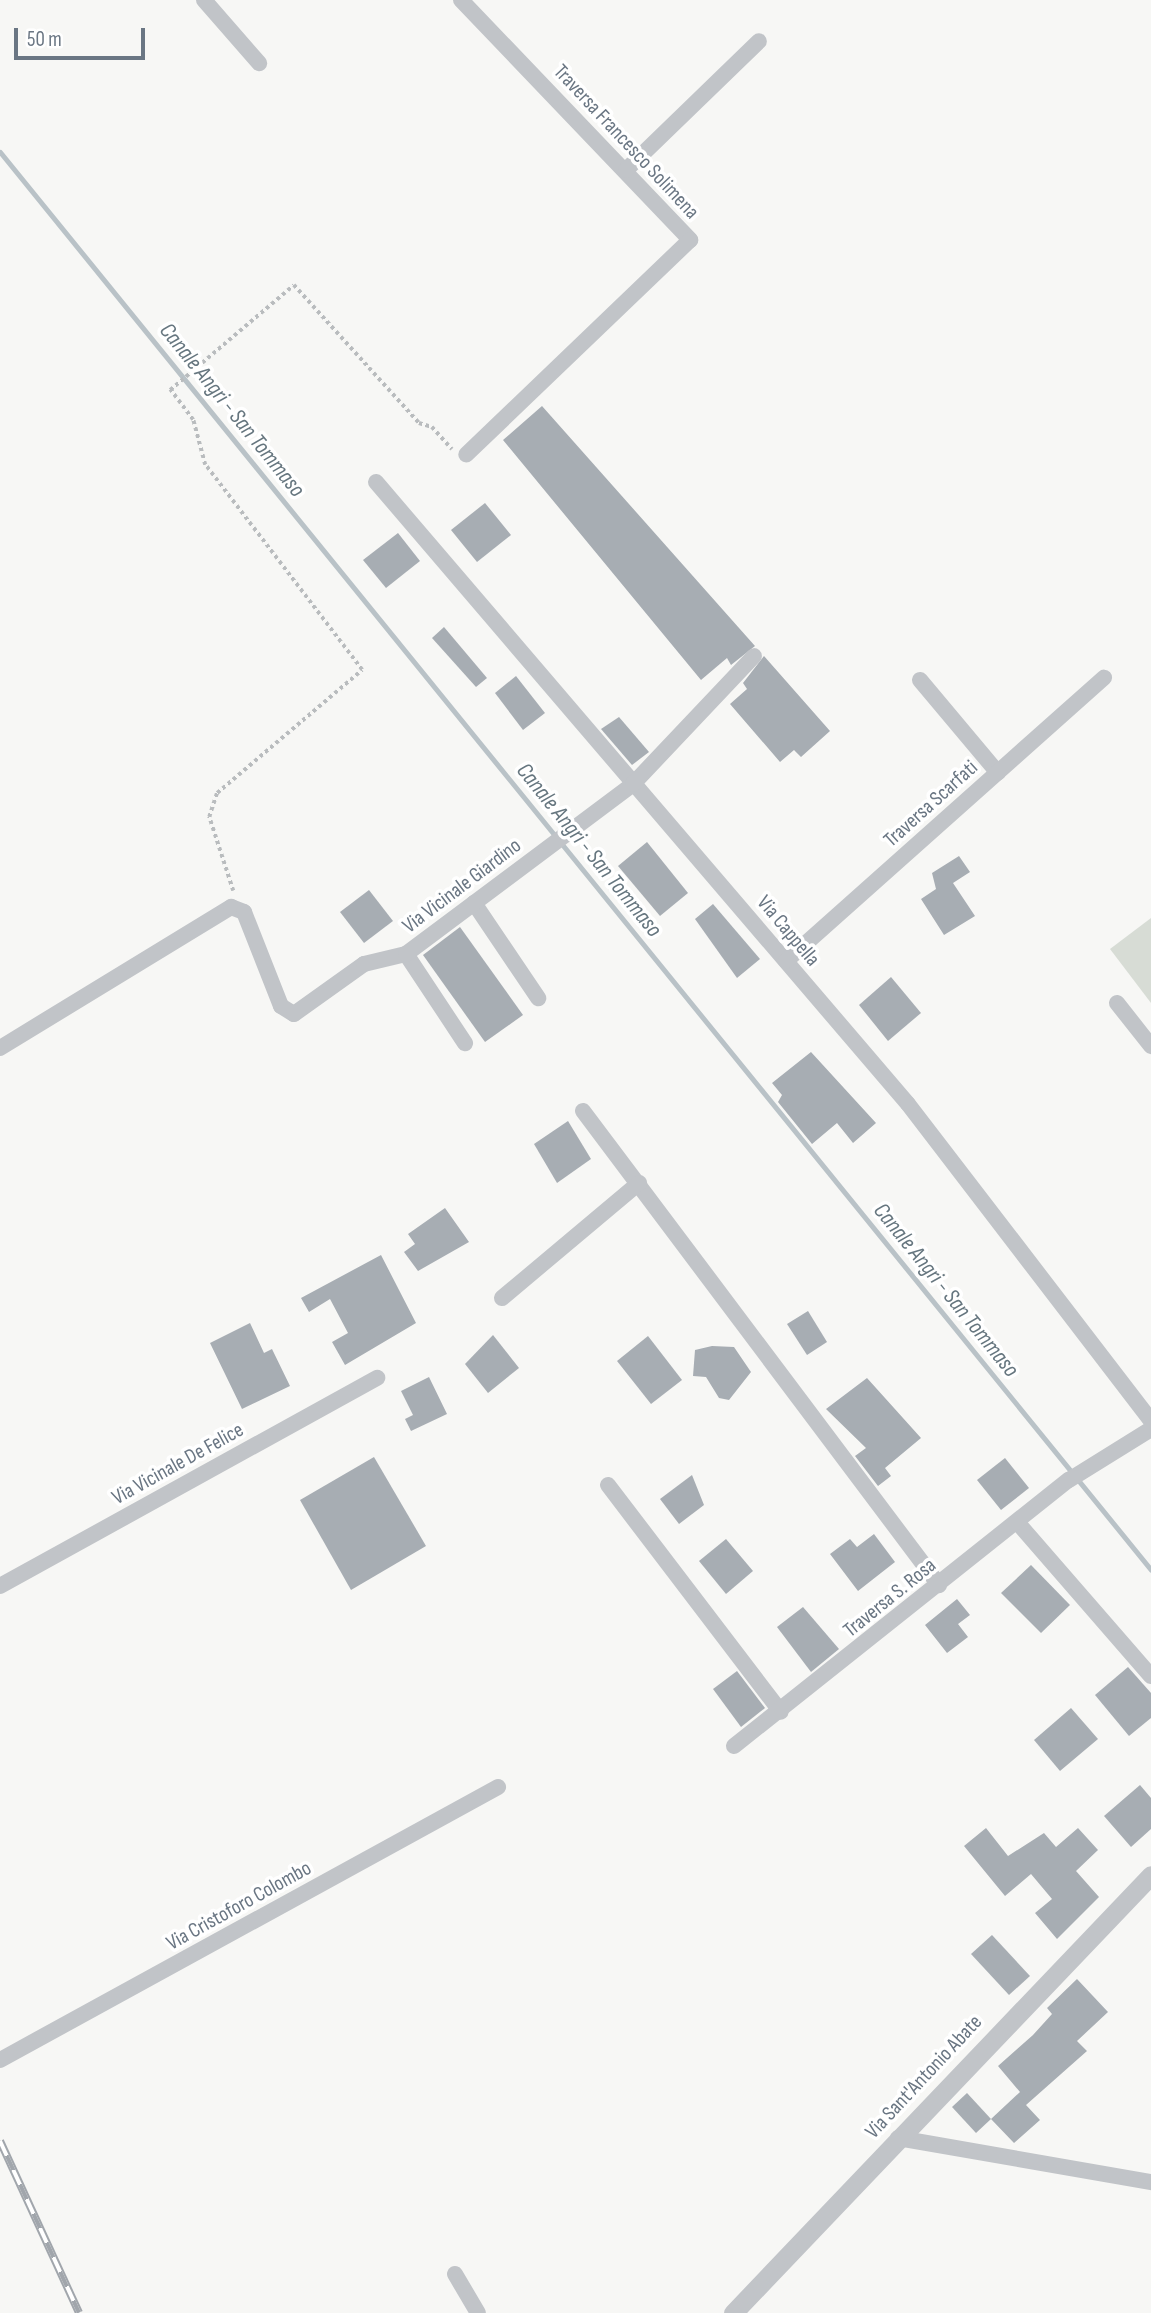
<!DOCTYPE html>
<html>
<head>
<meta charset="utf-8">
<style>
	body { margin:0 }
	#map { position:relative; width:1151px; height:2313px; overflow:hidden; background:#f7f7f5; font-family:"Sofia Sans Condensed",sans-serif }
	div>[style] { position:absolute }
	.green>* { inset:0; background:#d7dcd5 }
	.stream>* { height:5px; margin:-2.5px; padding:0 2.5px; transform-origin:2.5px; border-radius:2.5px; background:#b9c2c7 }
	.building>* { inset:0; background:#a7adb3 }
	.path>* { height:3.5px; margin-top:-1.75px; transform-origin:0; background:repeating-linear-gradient(90deg,#b9bcbe 0 3.5px,transparent 0 7px) }
	.minor>* { height:16px; margin:-8px; padding:0 8px; transform-origin:8px; border-radius:8px; background:#c1c4c8 }
	.tertiary>* { height:19px; margin:-9.5px; padding:0 9.5px; transform-origin:9.5px; border-radius:9.5px; background:#c1c4c8 }
	.rail>* { height:8px; margin-top:-4px; transform-origin:0; background:repeating-linear-gradient(90deg,#fff 0 16px,#a1a6ac 0 32px); box-sizing:border-box; border-block:2px solid #a1a6ac }
	span { translate:-50% -50%; white-space:nowrap; text-align:center; line-height:1.15; -webkit-text-stroke:7px #fff; paint-order:stroke }
	.street-label { font-size:21px; color:#6a7683 }
	.water-label { font-size:23px; color:#66767f; font-style:italic }
	.scale { position:absolute; left:14px; top:28px; width:131px; height:32px; box-sizing:border-box; border:4px solid #6a7683; border-top:0; padding-left:9px; font-size:21px; line-height:24px; white-space:nowrap; color:#6a7683; -webkit-text-stroke:5px #fff; paint-order:stroke }
</style>
</head>
<body>
<div id="map">
	<div class="green">
		<div style="clip-path:polygon(1151px 918px,1151px 1003px,1110px 949px)"></div>
	</div>
	<div class="stream">
		<div style="left:0;top:152px;width:1826px;rotate:50.93deg"></div>
	</div>
	<div class="building">
		<div style="clip-path:polygon(542px 406px,755px 646px,731px 665px,727px 658px,701px 680px,503px 440px)"></div>
		<div style="clip-path:polygon(485px 503px,511px 535px,477px 562px,451px 530px)"></div>
		<div style="clip-path:polygon(398px 533px,420px 561px,386px 588px,363px 560px)"></div>
		<div style="clip-path:polygon(444px 627px,487px 678px,476px 687px,432px 638px)"></div>
		<div style="clip-path:polygon(764px 656px,830px 731px,801px 757px,794px 750px,780px 762px,730px 704px,747px 689px,743px 683px)"></div>
		<div style="clip-path:polygon(516px 676px,545px 713px,523px 730px,495px 693px)"></div>
		<div style="clip-path:polygon(619px 717px,649px 752px,632px 765px,601px 729px)"></div>
		<div style="clip-path:polygon(647px 842px,688px 893px,660px 916px,618px 866px)"></div>
		<div style="clip-path:polygon(959px 856px,970px 872px,953px 883px,975px 916px,944px 935px,921px 899px,936px 889px,932px 873px)"></div>
		<div style="clip-path:polygon(369px 890px,393px 921px,364px 943px,340px 912px)"></div>
		<div style="clip-path:polygon(713px 904px,760px 959px,737px 978px,695px 919px)"></div>
		<div style="clip-path:polygon(460px 927px,523px 1015px,485px 1042px,423px 955px)"></div>
		<div style="clip-path:polygon(891px 977px,921px 1013px,888px 1041px,859px 1005px)"></div>
		<div style="clip-path:polygon(811px 1052px,876px 1123px,853px 1143px,837px 1123px,812px 1144px,778px 1102px,782px 1095px,772px 1083px)"></div>
		<div style="clip-path:polygon(568px 1121px,591px 1159px,557px 1183px,534px 1144px)"></div>
		<div style="clip-path:polygon(445px 1208px,469px 1242px,418px 1271px,404px 1252px,415px 1244px,408px 1234px)"></div>
		<div style="clip-path:polygon(381px 1255px,416px 1323px,345px 1365px,332px 1342px,348px 1333px,330px 1299px,309px 1312px,301px 1298px)"></div>
		<div style="clip-path:polygon(808px 1311px,827px 1342px,807px 1355px,787px 1324px)"></div>
		<div style="clip-path:polygon(250px 1323px,264px 1353px,272px 1349px,290px 1386px,242px 1409px,210px 1343px)"></div>
		<div style="clip-path:polygon(493px 1335px,519px 1368px,488px 1393px,465px 1364px)"></div>
		<div style="clip-path:polygon(648px 1336px,682px 1380px,651px 1404px,617px 1361px)"></div>
		<div style="clip-path:polygon(712px 1346px,734px 1347px,751px 1372px,729px 1400px,719px 1398px,706px 1377px,693px 1376px,695px 1350px)"></div>
		<div style="clip-path:polygon(429px 1377px,447px 1414px,411px 1431px,405px 1419px,413px 1415px,401px 1391px)"></div>
		<div style="clip-path:polygon(867px 1378px,921px 1438px,885px 1468px,891px 1476px,878px 1486px,855px 1456px,866px 1448px,826px 1409px)"></div>
		<div style="clip-path:polygon(374px 1457px,426px 1546px,351px 1590px,300px 1500px)"></div>
		<div style="clip-path:polygon(1005px 1458px,1029px 1488px,1001px 1510px,977px 1480px)"></div>
		<div style="clip-path:polygon(692px 1475px,704px 1505px,679px 1524px,660px 1499px)"></div>
		<div style="clip-path:polygon(874px 1534px,895px 1562px,858px 1591px,830px 1554px,850px 1539px,857px 1547px)"></div>
		<div style="clip-path:polygon(726px 1539px,753px 1571px,726px 1594px,699px 1561px)"></div>
		<div style="clip-path:polygon(1031px 1565px,1070px 1605px,1041px 1633px,1001px 1593px)"></div>
		<div style="clip-path:polygon(957px 1599px,970px 1615px,958px 1624px,968px 1637px,947px 1653px,925px 1625px)"></div>
		<div style="clip-path:polygon(803px 1607px,839px 1649px,811px 1672px,777px 1627px)"></div>
		<div style="clip-path:polygon(1128px 1667px,1151px 1693px,1151px 1718px,1129px 1736px,1095px 1695px)"></div>
		<div style="clip-path:polygon(737px 1671px,765px 1708px,741px 1727px,713px 1689px)"></div>
		<div style="clip-path:polygon(1071px 1708px,1098px 1739px,1060px 1771px,1034px 1740px)"></div>
		<div style="clip-path:polygon(1140px 1785px,1151px 1798px,1151px 1829px,1131px 1847px,1104px 1816px)"></div>
		<div style="clip-path:polygon(986px 1828px,1008px 1856px,1044px 1833px,1056px 1847px,1078px 1828px,1098px 1850px,1076px 1871px,1099px 1897px,1057px 1939px,1035px 1913px,1052px 1899px,1031px 1874px,1005px 1896px,964px 1846px)"></div>
		<div style="clip-path:polygon(992px 1935px,1030px 1976px,1009px 1995px,971px 1954px)"></div>
		<div style="clip-path:polygon(1077px 1979px,1108px 2012px,1077px 2041px,1087px 2051px,1026px 2105px,1040px 2120px,1014px 2143px,991px 2119px,1020px 2092px,998px 2066px,1033px 2035px,1052px 2014px,1047px 2008px)"></div>
		<div style="clip-path:polygon(967px 2093px,991px 2119px,976px 2133px,952px 2107px)"></div>
	</div>
	<div class="path">
		<div style="left:233px;top:891px;width:78px;rotate:-108deg"></div>
		<div style="left:209px;top:817px;width:25px;rotate:-72deg"></div>
		<div style="left:217px;top:793px;width:190px;rotate:-40.3deg"></div>
		<div style="left:362px;top:670px;width:258px;rotate:-127.4deg"></div>
		<div style="left:205px;top:465px;width:47px;rotate:-104.9deg"></div>
		<div style="left:193px;top:420px;width:38px;rotate:-127deg"></div>
		<div style="left:170px;top:390px;width:162px;rotate:-40.3deg"></div>
		<div style="left:294px;top:285px;width:186px;rotate:47.8deg"></div>
		<div style="left:419px;top:423px;width:14px;rotate:17deg"></div>
		<div style="left:432px;top:427px;width:30px;rotate:48deg"></div>
	</div>
	<div class="minor">
		<div style="left:204px;top:0;width:84px;rotate:48.9deg"></div>
		<div style="left:461px;top:0;width:332px;rotate:46.3deg"></div>
		<div style="left:690px;top:240px;width:310px;rotate:136.2deg"></div>
		<div style="left:626px;top:170px;width:185px;rotate:-44.1deg"></div>
		<div style="left:376px;top:482px;width:818px;rotate:49.46deg"></div>
		<div style="left:908px;top:1104px;width:399px;rotate:52.5deg"></div>
		<div style="left:920px;top:680px;width:121px;rotate:50deg"></div>
		<div style="left:474px;top:903px;width:115px;rotate:56deg"></div>
		<div style="left:406px;top:954px;width:107px;rotate:56.5deg"></div>
		<div style="left:786px;top:961px;width:426px;rotate:-41.7deg"></div>
		<div style="left:1117px;top:1003px;width:55px;rotate:51.7deg"></div>
		<div style="left:0;top:1048px;width:271px;rotate:-31.4deg"></div>
		<div style="left:231px;top:907px;width:14px;rotate:21deg"></div>
		<div style="left:244px;top:912px;width:101px;rotate:68.5deg"></div>
		<div style="left:281px;top:1006px;width:15px;rotate:32deg"></div>
		<div style="left:294px;top:1014px;width:86px;rotate:-35.5deg"></div>
		<div style="left:364px;top:964px;width:43px;rotate:-13.4deg"></div>
		<div style="left:406px;top:954px;width:284px;rotate:-36.8deg"></div>
		<div style="left:633px;top:784px;width:176px;rotate:-46.6deg"></div>
		<div style="left:583px;top:1111px;width:593px;rotate:53.09deg"></div>
		<div style="left:502px;top:1298px;width:179px;rotate:-40deg"></div>
		<div style="left:608px;top:1485px;width:285px;rotate:52.7deg"></div>
		<div style="left:1017px;top:1522px;width:204px;rotate:49deg"></div>
		<div style="left:0;top:1586px;width:431px;rotate:-28.9deg"></div>
		<div style="left:734px;top:1746px;width:428px;rotate:-38.5deg"></div>
		<div style="left:1069px;top:1480px;width:97px;rotate:-31.9deg"></div>
		<div style="left:0;top:2060px;width:568px;rotate:-28.73deg"></div>
		<div style="left:898px;top:2138px;width:257px;rotate:9.9deg"></div>
		<div style="left:455px;top:2274px;width:45px;rotate:59.5deg"></div>
	</div>
	<div class="tertiary">
		<div style="left:733px;top:2313px;width:605px;rotate:-46.34deg"></div>
	</div>
	<div class="rail">
		<div style="left:0;top:2141px;width:189px;rotate:65.3deg"></div>
	</div>
	<div class="street-label">
		<span style="left:626px;top:142px;rotate:47deg">Traversa Francesco Solimena</span>
		<span style="left:931px;top:804px;rotate:-42deg">Traversa Scarfati</span>
		<span style="left:462px;top:886px;rotate:-37deg">Via Vicinale Giardino</span>
		<span style="left:788px;top:931px;rotate:50deg">Via Cappella</span>
		<span style="left:178px;top:1464px;rotate:-29deg">Via Vicinale De Felice</span>
		<span style="left:890px;top:1598px;rotate:-39deg">Traversa S. Rosa</span>
		<span style="left:239px;top:1906px;rotate:-29deg">Via Cristoforo Colombo</span>
		<span style="left:924px;top:2077px;rotate:-47deg">Via Sant'Antonio Abate</span>
	</div>
	<div class="water-label">
		<span style="left:232px;top:410px;rotate:51deg">Canale Angri - San Tommaso</span>
		<span style="left:589px;top:850px;rotate:51deg">Canale Angri - San Tommaso</span>
		<span style="left:946px;top:1290px;rotate:51deg">Canale Angri - San Tommaso</span>
	</div>
	<div class="scale">50 m</div>
</div>
</body>
</html>
